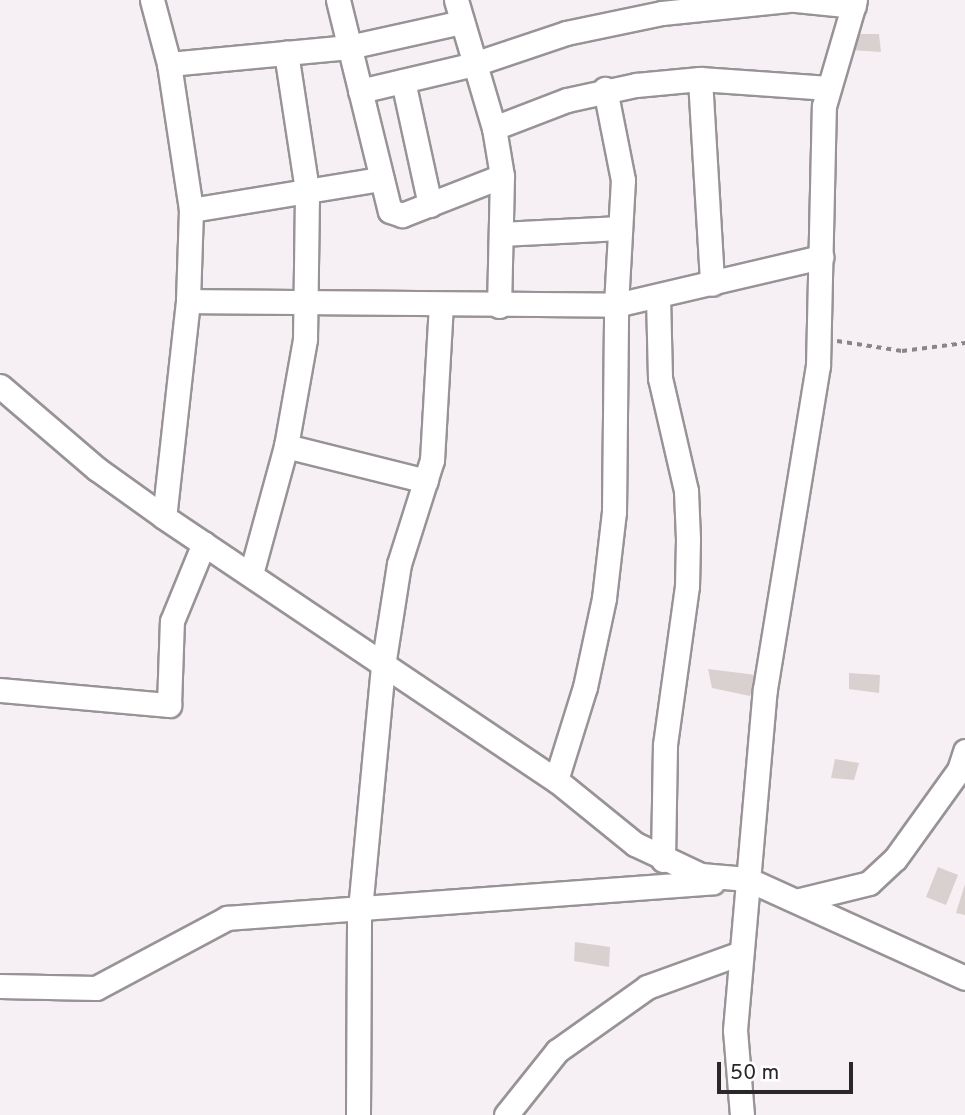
<!DOCTYPE html>
<html>
<head>
<meta charset="utf-8">
<style>
	body { margin:0 }
	#map { position:relative; width:965px; height:1115px; overflow:hidden; background:#f6f0f5; font-family:Overpass,sans-serif }
	div>[style] { position:absolute }
	.building>* { inset:0; background:#d8d1cf }
	.path>* { height:3.5px; margin-top:-1.75px; transform-origin:0; background:repeating-linear-gradient(90deg,#898588 0 5px,transparent 0 10px) }
	.roads { filter:drop-shadow(2px 0 #989397) drop-shadow(-2px 0 #989397) drop-shadow(0 2px #989397) drop-shadow(0 -2px #989397) }
	.minor>* { height:23px; margin:-11.5px; padding:0 11.5px; transform-origin:11.5px; border-radius:11.5px; background:#fff }
	span { translate:-50% -50%; white-space:nowrap; text-align:center; line-height:1.15; -webkit-text-stroke:7px #fff; paint-order:stroke }
	.scale { position:absolute; left:717px; top:1062px; width:136px; height:32px; box-sizing:border-box; border:4px solid #2a2729; border-top:0; padding-left:9px; font-size:21px; line-height:24px; white-space:nowrap; color:#2a2729; -webkit-text-stroke:5px #fff; paint-order:stroke }
</style>
</head>
<body>
<div id="map">
	<div class="building">
		<div style="clip-path:polygon(855px 34px,879px 34px,881px 52px,850px 50px)"></div>
		<div style="clip-path:polygon(708px 669px,756px 675px,750px 696px,712px 688px)"></div>
		<div style="clip-path:polygon(849px 673px,880px 675px,879px 693px,849px 689px)"></div>
		<div style="clip-path:polygon(835px 759px,859px 763px,854px 780px,831px 778px)"></div>
		<div style="clip-path:polygon(938px 867px,958px 875px,946px 905px,926px 897px)"></div>
		<div style="clip-path:polygon(965px 884px,965px 915px,956px 913px)"></div>
		<div style="clip-path:polygon(575px 942px,610px 947px,609px 967px,574px 961px)"></div>
	</div>
	<div class="path">
		<div style="left:837px;top:341px;width:66px;rotate:8.7deg"></div>
		<div style="left:902px;top:351px;width:64px;rotate:-7.2deg"></div>
	</div>
	<div class="roads">
		<div class="minor">
			<div style="left:152px;top:0;width:66px;rotate:75.1deg"></div>
			<div style="left:169px;top:64px;width:148px;rotate:81.4deg"></div>
			<div style="left:191px;top:210px;width:91px;rotate:91.9deg"></div>
			<div style="left:188px;top:301px;width:217px;rotate:96.3deg"></div>
			<div style="left:338px;top:0;width:217px;rotate:76.2deg"></div>
			<div style="left:390px;top:211px;width:13px;rotate:18deg"></div>
			<div style="left:402px;top:215px;width:107px;rotate:-21.3deg"></div>
			<div style="left:456px;top:0;width:134px;rotate:73.5deg"></div>
			<div style="left:494px;top:128px;width:49px;rotate:80.5deg"></div>
			<div style="left:502px;top:176px;width:130px;rotate:91.3deg"></div>
			<div style="left:795px;top:0;width:59px;rotate:5.8deg"></div>
			<div style="left:169px;top:64px;width:181px;rotate:-5.4deg"></div>
			<div style="left:349px;top:47px;width:116px;rotate:-12.5deg"></div>
			<div style="left:700px;top:79px;width:205px;rotate:86.6deg"></div>
			<div style="left:403px;top:81px;width:127px;rotate:77.7deg"></div>
			<div style="left:360px;top:91px;width:117px;rotate:-13.3deg"></div>
			<div style="left:474px;top:64px;width:97px;rotate:-18.6deg"></div>
			<div style="left:566px;top:33px;width:98px;rotate:-11.8deg"></div>
			<div style="left:662px;top:13px;width:127px;rotate:-5.9deg"></div>
			<div style="left:494px;top:128px;width:78px;rotate:-21deg"></div>
			<div style="left:567px;top:100px;width:71px;rotate:-12.3deg"></div>
			<div style="left:636px;top:85px;width:64px;rotate:-5.4deg"></div>
			<div style="left:700px;top:79px;width:129px;rotate:4deg"></div>
			<div style="left:191px;top:210px;width:193px;rotate:-9.3deg"></div>
			<div style="left:502px;top:234px;width:117px;rotate:-2.9deg"></div>
			<div style="left:658px;top:296px;width:82px;rotate:88.6deg"></div>
			<div style="left:660px;top:378px;width:116px;rotate:77deg"></div>
			<div style="left:686px;top:491px;width:48px;rotate:87.6deg"></div>
			<div style="left:688px;top:539px;width:47px;rotate:91.2deg"></div>
			<div style="left:687px;top:586px;width:161px;rotate:97.9deg"></div>
			<div style="left:665px;top:745px;width:115px;rotate:91deg"></div>
			<div style="left:188px;top:301px;width:428px;rotate:0.5deg"></div>
			<div style="left:616px;top:305px;width:211px;rotate:-13.2deg"></div>
			<div style="left:0;top:386px;width:128px;rotate:40.6deg"></div>
			<div style="left:97px;top:469px;width:82px;rotate:35.6deg"></div>
			<div style="left:164px;top:517px;width:472px;rotate:33.9deg"></div>
			<div style="left:556px;top:780px;width:102px;rotate:39deg"></div>
			<div style="left:635px;top:844px;width:73px;rotate:25.2deg"></div>
			<div style="left:701px;top:875px;width:46px;rotate:5deg"></div>
			<div style="left:747px;top:879px;width:239px;rotate:24.4deg"></div>
			<div style="left:286px;top:446px;width:144px;rotate:14deg"></div>
			<div style="left:251px;top:574px;width:133px;rotate:-74.7deg"></div>
			<div style="left:286px;top:446px;width:109px;rotate:-79.9deg"></div>
			<div style="left:305px;top:339px;width:149px;rotate:-89.2deg"></div>
			<div style="left:307px;top:190px;width:139px;rotate:-98.7deg"></div>
			<div style="left:0;top:690px;width:170px;rotate:5.1deg"></div>
			<div style="left:169px;top:705px;width:84px;rotate:-88deg"></div>
			<div style="left:172px;top:621px;width:84px;rotate:-67.7deg"></div>
			<div style="left:556px;top:780px;width:97px;rotate:-72.7deg"></div>
			<div style="left:585px;top:687px;width:91px;rotate:-77.9deg"></div>
			<div style="left:604px;top:598px;width:87px;rotate:-83.4deg"></div>
			<div style="left:614px;top:512px;width:207px;rotate:-89.4deg"></div>
			<div style="left:616px;top:305px;width:125px;rotate:-86.8deg"></div>
			<div style="left:623px;top:180px;width:93px;rotate:-101.2deg"></div>
			<div style="left:800px;top:900px;width:71px;rotate:-13.8deg"></div>
			<div style="left:869px;top:883px;width:35px;rotate:-43deg"></div>
			<div style="left:895px;top:859px;width:110px;rotate:-54.3deg"></div>
			<div style="left:959px;top:770px;width:20px;rotate:-72deg"></div>
			<div style="left:0;top:986px;width:96px;rotate:1.2deg"></div>
			<div style="left:96px;top:988px;width:149px;rotate:-28.1deg"></div>
			<div style="left:227px;top:918px;width:487px;rotate:-4.2deg"></div>
			<div style="left:358px;top:1115px;width:195px;rotate:-89.7deg"></div>
			<div style="left:359px;top:920px;width:255px;rotate:-84.6deg"></div>
			<div style="left:383px;top:666px;width:103px;rotate:-81.1deg"></div>
			<div style="left:399px;top:564px;width:109px;rotate:-72.4deg"></div>
			<div style="left:432px;top:460px;width:154px;rotate:-86.7deg"></div>
			<div style="left:506px;top:1115px;width:82px;rotate:-51.4deg"></div>
			<div style="left:557px;top:1051px;width:110px;rotate:-35.4deg"></div>
			<div style="left:647px;top:987px;width:100px;rotate:-19.9deg"></div>
			<div style="left:742px;top:1115px;width:85px;rotate:-94.7deg"></div>
			<div style="left:735px;top:1030px;width:342px;rotate:-85deg"></div>
			<div style="left:765px;top:689px;width:327px;rotate:-80.7deg"></div>
			<div style="left:818px;top:366px;width:260px;rotate:-88.7deg"></div>
			<div style="left:824px;top:106px;width:110px;rotate:-73.7deg"></div>
		</div>
	</div>
	<div class="scale">50 m</div>
</div>
</body>
</html>
